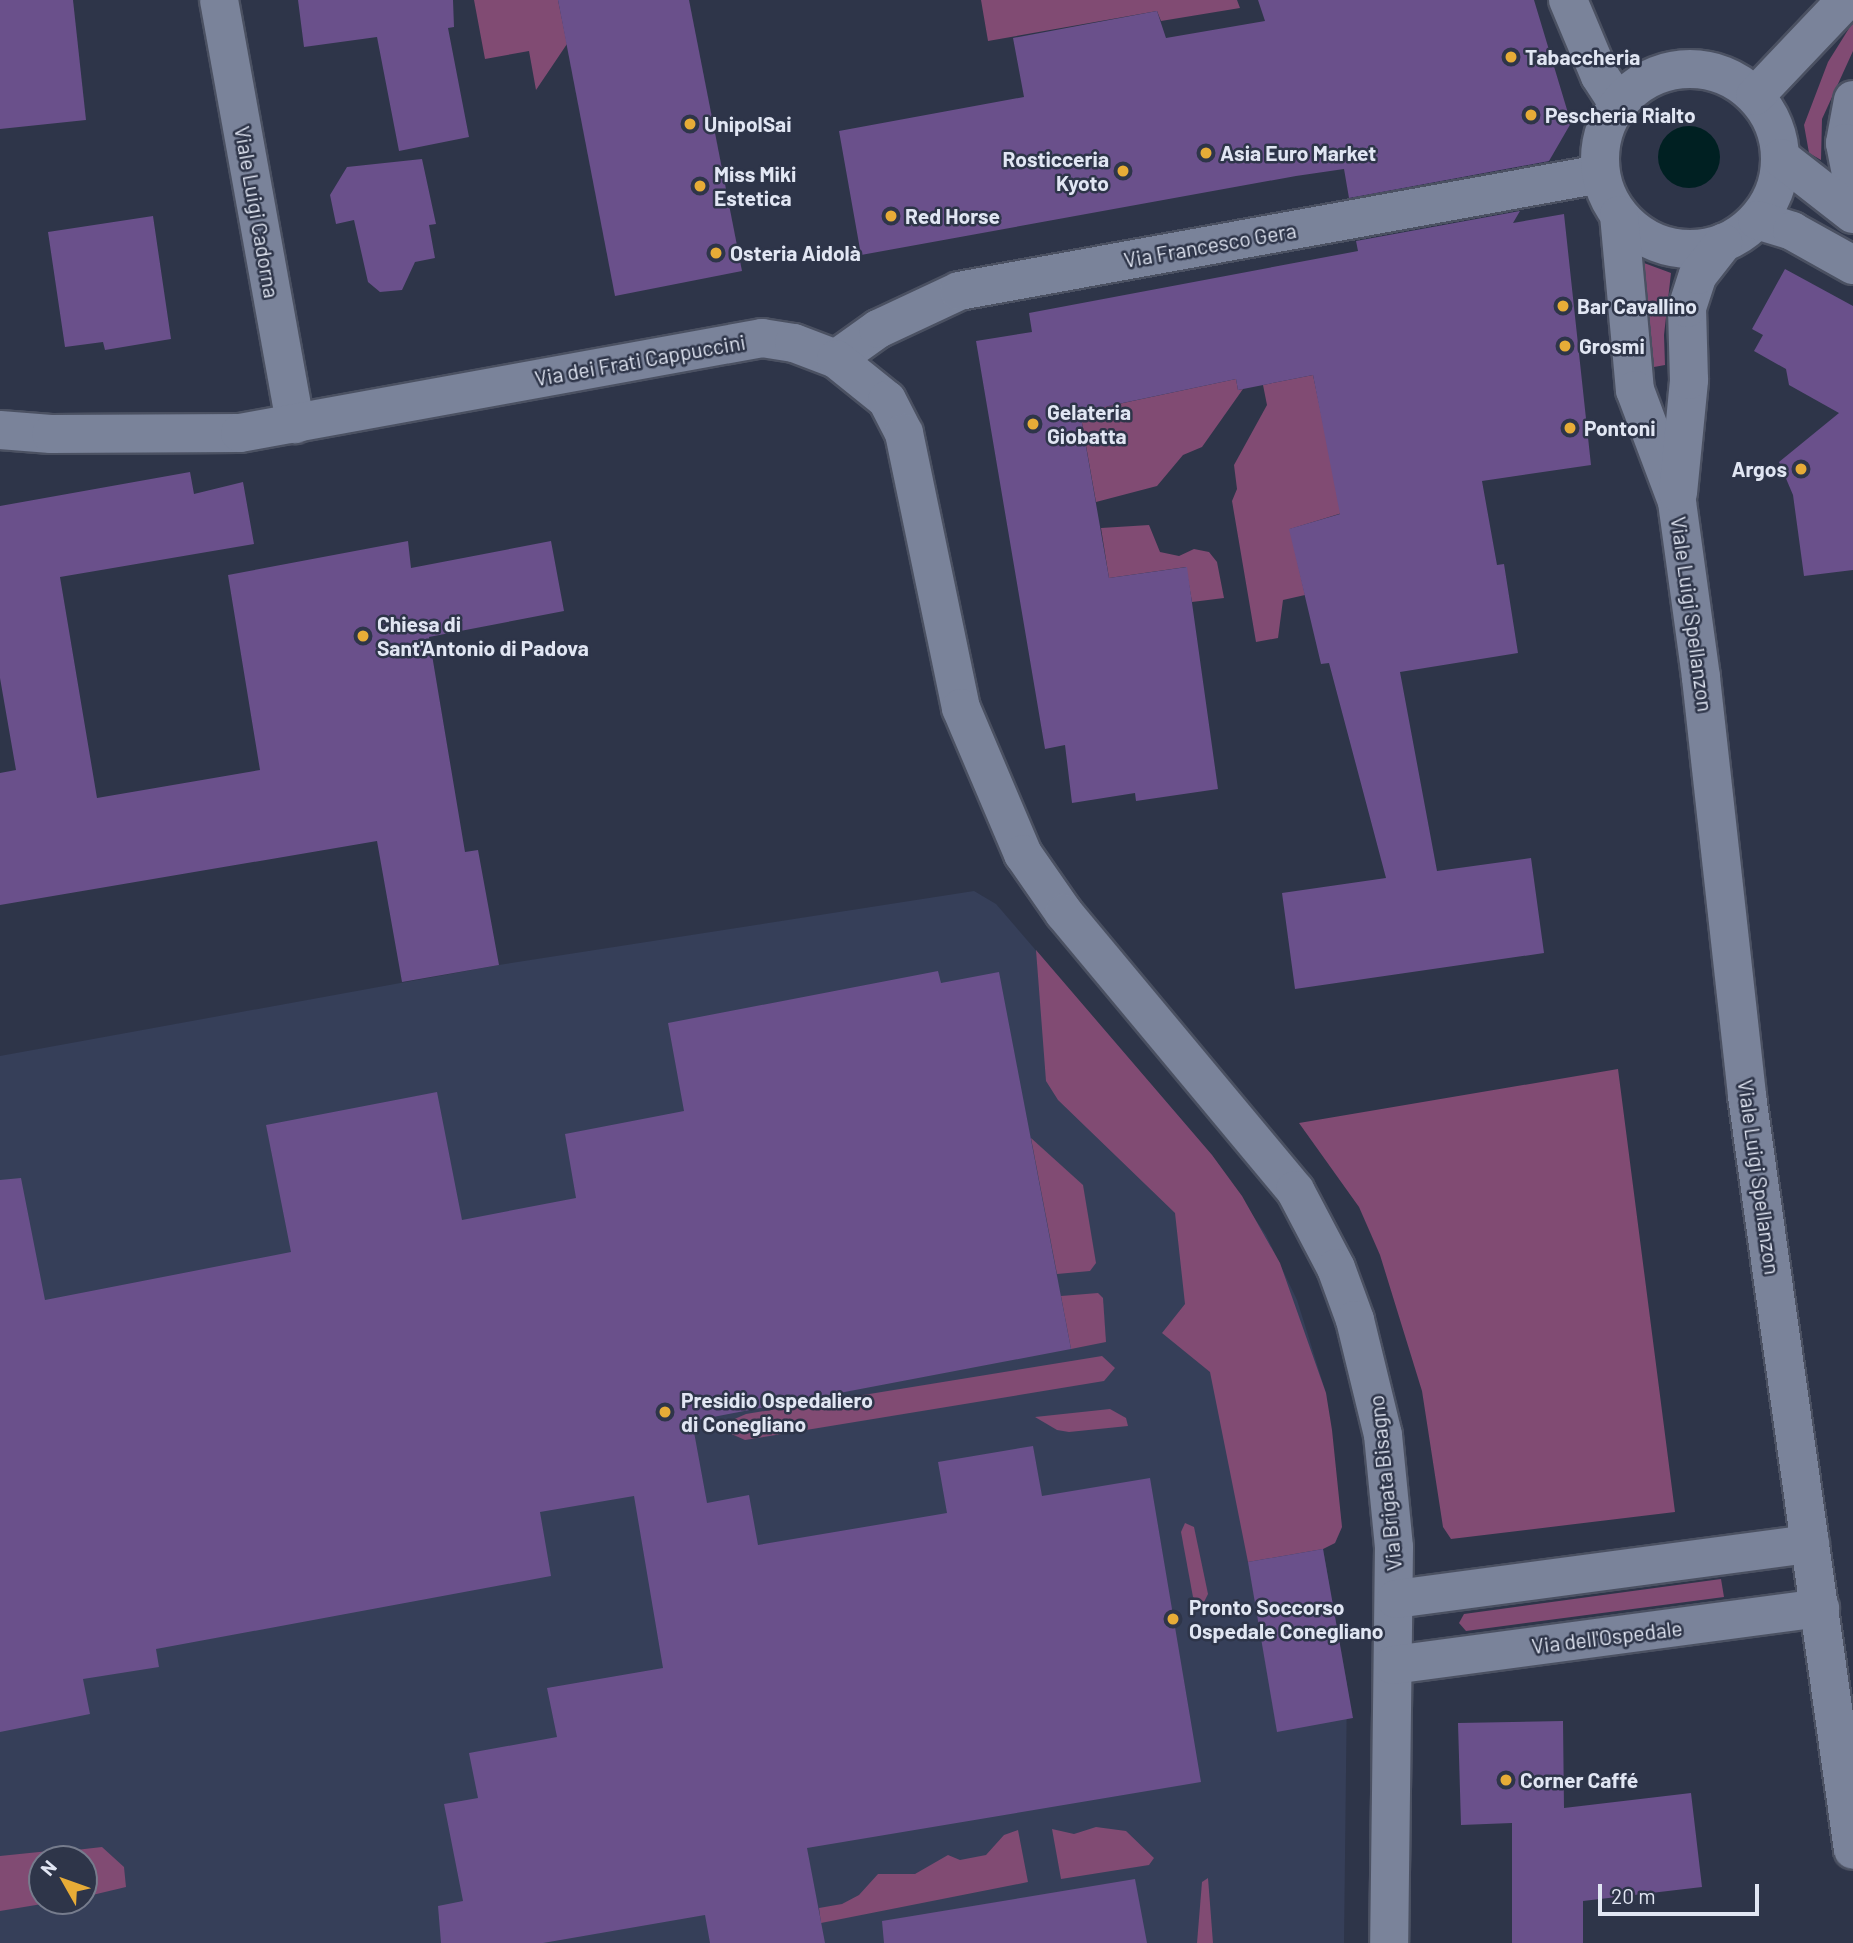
<!DOCTYPE html>
<html>
<head>
<meta charset="utf-8">
<style>
	body { margin:0 }
	#map { position:relative; width:1853px; height:1943px; overflow:hidden; background:#2e3549; font-family:Barlow,sans-serif }
	div>[style] { position:absolute }
	.built>* { inset:0; background:#363f59 }
	.green>* { inset:0; background:#814b73 }
	.water>* { inset:0; background:#002022 }
	.round { border-radius:50% }
	.building>* { inset:0; background:#6a508b }
	.roads { filter:drop-shadow(2px 0 #4b5162) drop-shadow(-2px 0 #4b5162) drop-shadow(0 2px #4b5162) drop-shadow(0 -2px #4b5162) }
	.minor>* { height:38px; margin:-19px; padding:0 19px; transform-origin:19px; border-radius:19px; background:#7a839a }
	.tertiary>* { height:38px; margin:-19px; padding:0 19px; transform-origin:19px; border-radius:19px; background:#7a839a }
	.tertiary>.ring { margin:-19px; padding:0; box-sizing:content-box; background:none; border:38px solid #7a839a; border-radius:50% }
	.dots>* { width:19px; height:19px; translate:-50% -50%; box-sizing:border-box; border:4px solid #2e3549; border-radius:50% }
	span { translate:-50% -50%; white-space:nowrap; text-align:center; line-height:1.15; -webkit-text-stroke:5px #2e3549; paint-order:stroke }
	.poi-label { font-size:21px; color:#e1e6f3; font-weight:700 }
	.left { translate:0 -50%; text-align:left }
	.right { translate:-100% -50%; text-align:right }
	.street-label { font-size:21px; color:#e1e6f3 }
	.north { position:absolute; left:28px; top:1845px; width:70px; height:70px; box-sizing:border-box; background:#2e3549; border:2px solid #767c8d; border-radius:50%; rotate:310deg; font-size:19px; font-weight:700; line-height:28px; text-align:center; color:#e1e6f3 }
	.north::after { content:''; display:block; margin:auto; width:24px; height:32px; background:#e7ac37; clip-path:polygon(50% 0,100% 100%,50% 72%,0 100%) }
	.scale { position:absolute; left:1598px; top:1884px; width:161px; height:32px; box-sizing:border-box; border:4px solid #e1e6f3; border-top:0; padding-left:9px; font-size:21px; line-height:24px; white-space:nowrap; color:#e1e6f3; -webkit-text-stroke:5px #2e3549; paint-order:stroke }
</style>
</head>
<body>
<div id="map">
	<div class="built">
		<div style="clip-path:polygon(evenodd,974px 891px,996px 904px,1212px 1155px,1266px 1235px,1297px 1300px,1326px 1393px,1342px 1527px,1335px 1543px,1323px 1549px,1347px 1685px,1344px 1943px,0 1943px,0 1056px,499px 965px,974px 891px,42px 1859px,84px 1859px,84px 1901px,42px 1901px,42px 1859px)"></div>
	</div>
	<div class="green">
		<div style="clip-path:polygon(474px 0,558px 0,567px 44px,536px 90px,529px 51px,485px 59px)"></div>
		<div style="clip-path:polygon(981px 0,1237px 0,1240px 8px,1161px 21px,1157px 11px,988px 41px)"></div>
		<div style="clip-path:polygon(1853px 22px,1853px 51px,1822px 119px,1821px 160px,1809px 153px,1804px 125px,1828px 62px)"></div>
		<div style="clip-path:polygon(1644px 263px,1671px 273px,1664px 335px,1665px 365px,1654px 367px)"></div>
		<div style="clip-path:polygon(1313px 375px,1342px 513px,1290px 529px,1305px 595px,1283px 600px,1278px 638px,1256px 642px,1232px 501px,1237px 489px,1234px 465px,1267px 405px,1263px 385px)"></div>
		<div style="clip-path:polygon(1236px 379px,1238px 390px,1243px 389px,1202px 447px,1183px 455px,1157px 486px,1096px 502px,1079px 406px,1107px 401px,1109px 406px)"></div>
		<div style="clip-path:polygon(1149px 525px,1160px 552px,1179px 556px,1194px 549px,1209px 552px,1217px 562px,1224px 598px,1192px 602px,1186px 567px,1109px 578px,1101px 528px)"></div>
		<div style="clip-path:polygon(1036px 950px,1212px 1155px,1242px 1196px,1280px 1263px,1326px 1393px,1332px 1430px,1342px 1527px,1335px 1543px,1323px 1549px,1248px 1562px,1210px 1372px,1162px 1333px,1185px 1304px,1175px 1213px,1058px 1100px,1046px 1081px)"></div>
		<div style="clip-path:polygon(1618px 1069px,1675px 1512px,1451px 1539px,1443px 1527px,1422px 1391px,1380px 1255px,1359px 1207px,1299px 1123px)"></div>
		<div style="clip-path:polygon(1031px 1138px,1083px 1185px,1096px 1263px,1090px 1271px,1057px 1274px)"></div>
		<div style="clip-path:polygon(1098px 1293px,1103px 1298px,1106px 1342px,1071px 1349px,1061px 1296px)"></div>
		<div style="clip-path:polygon(1102px 1356px,1115px 1368px,1104px 1381px,745px 1440px,727px 1432px,730px 1421px,746px 1414px)"></div>
		<div style="clip-path:polygon(1110px 1409px,1126px 1418px,1128px 1426px,1069px 1432px,1057px 1430px,1035px 1417px)"></div>
		<div style="clip-path:polygon(1185px 1523px,1194px 1527px,1208px 1594px,1203px 1604px,1193px 1597px,1181px 1532px)"></div>
		<div style="clip-path:polygon(1721px 1579px,1724px 1597px,1466px 1631px,1459px 1623px,1464px 1614px)"></div>
		<div style="clip-path:polygon(1096px 1827px,1126px 1831px,1154px 1858px,1149px 1865px,1061px 1879px,1052px 1829px,1074px 1834px)"></div>
		<div style="clip-path:polygon(1018px 1830px,1028px 1882px,821px 1923px,819px 1908px,842px 1904px,859px 1895px,878px 1874px,915px 1874px,948px 1855px,960px 1860px,986px 1855px,1004px 1835px)"></div>
		<div style="clip-path:polygon(102px 1847px,124px 1867px,126px 1887px,84px 1897px,84px 1859px,68px 1859px,67px 1851px)"></div>
		<div style="clip-path:polygon(49px 1851px,50px 1859px,42px 1859px,42px 1901px,54px 1902px,0 1911px,0 1856px)"></div>
		<div style="clip-path:polygon(1208px 1878px,1213px 1943px,1197px 1943px,1202px 1882px)"></div>
	</div>
	<div class="water">
		<div class="round" style="left:1658px;top:126px;width:62px;height:62px"></div>
	</div>
	<div class="building">
		<div style="clip-path:polygon(0 0,73px 0,86px 120px,0 129px)"></div>
		<div style="clip-path:polygon(298px 0,453px 0,454px 27px,448px 28px,469px 137px,399px 151px,377px 37px,304px 47px)"></div>
		<div style="clip-path:polygon(558px 0,689px 0,742px 271px,615px 296px)"></div>
		<div style="clip-path:polygon(1258px 0,1534px 0,1571px 123px,1549px 161px,1349px 198px,1344px 169px,1296px 176px,861px 255px,839px 131px,1024px 97px,1013px 38px,1157px 11px,1166px 38px,1265px 21px)"></div>
		<div style="clip-path:polygon(422px 159px,436px 224px,429px 225px,435px 258px,415px 262px,402px 290px,380px 292px,368px 282px,354px 220px,336px 224px,330px 195px,347px 167px)"></div>
		<div style="clip-path:polygon(1520px 211px,1513px 223px,1564px 214px,1591px 465px,1482px 481px,1497px 565px,1504px 564px,1518px 653px,1400px 672px,1437px 871px,1531px 858px,1544px 953px,1295px 989px,1282px 893px,1386px 878px,1329px 663px,1321px 664px,1289px 529px,1340px 514px,1313px 375px,1238px 390px,1236px 379px,1080px 412px,1109px 578px,1187px 567px,1218px 789px,1136px 801px,1135px 793px,1072px 803px,1065px 745px,1045px 749px,976px 341px,1032px 332px,1029px 313px,1358px 251px,1356px 241px)"></div>
		<div style="clip-path:polygon(153px 216px,171px 339px,105px 350px,103px 342px,65px 347px,48px 232px)"></div>
		<div style="clip-path:polygon(1785px 269px,1853px 306px,1853px 570px,1804px 576px,1793px 495px,1779px 462px,1839px 413px,1789px 385px,1786px 369px,1754px 351px,1763px 335px,1752px 329px)"></div>
		<div style="clip-path:polygon(190px 472px,194px 494px,243px 482px,254px 544px,60px 577px,97px 798px,260px 770px,228px 575px,408px 541px,411px 568px,551px 541px,564px 611px,429px 637px,465px 852px,478px 850px,499px 965px,402px 982px,377px 841px,0 905px,0 773px,16px 770px,0 678px,0 506px)"></div>
		<div style="clip-path:polygon(938px 971px,941px 983px,999px 972px,1071px 1349px,692px 1421px,707px 1503px,749px 1495px,758px 1545px,947px 1513px,938px 1462px,1033px 1446px,1042px 1496px,1150px 1478px,1201px 1782px,807px 1848px,825px 1943px,710px 1943px,705px 1915px,543px 1943px,441px 1943px,438px 1906px,463px 1901px,444px 1804px,478px 1798px,469px 1753px,557px 1737px,547px 1688px,663px 1668px,634px 1496px,540px 1512px,551px 1576px,156px 1649px,159px 1667px,83px 1679px,90px 1714px,0 1732px,0 1180px,21px 1178px,45px 1300px,291px 1252px,266px 1125px,437px 1092px,462px 1220px,576px 1198px,565px 1134px,684px 1111px,668px 1023px)"></div>
		<div style="clip-path:polygon(1323px 1549px,1353px 1718px,1277px 1732px,1248px 1562px)"></div>
		<div style="clip-path:polygon(1563px 1721px,1564px 1808px,1691px 1793px,1702px 1887px,1583px 1901px,1583px 1943px,1512px 1943px,1512px 1823px,1461px 1825px,1458px 1723px)"></div>
		<div style="clip-path:polygon(1135px 1879px,1147px 1943px,884px 1943px,882px 1921px)"></div>
	</div>
	<div class="roads">
		<div class="minor">
			<div style="left:219px;top:0;width:431px;rotate:79.8deg"></div>
			<div style="left:836px;top:359px;width:52px;rotate:-35.5deg"></div>
			<div style="left:878px;top:329px;width:89px;rotate:-25.1deg"></div>
			<div style="left:959px;top:291px;width:652px;rotate:-10.34deg"></div>
			<div style="left:0;top:430px;width:51px;rotate:4.5deg"></div>
			<div style="left:51px;top:434px;width:189px;rotate:-0.3deg"></div>
			<div style="left:240px;top:433px;width:531px;rotate:-10.31deg"></div>
			<div style="left:762px;top:338px;width:32px;rotate:9deg"></div>
			<div style="left:794px;top:343px;width:45px;rotate:20.9deg"></div>
			<div style="left:836px;top:359px;width:65px;rotate:38.8deg"></div>
			<div style="left:887px;top:400px;width:37px;rotate:63deg"></div>
			<div style="left:904px;top:433px;width:281px;rotate:78.3deg"></div>
			<div style="left:961px;top:708px;width:159px;rotate:67deg"></div>
			<div style="left:1023px;top:854px;width:72px;rotate:55.2deg"></div>
			<div style="left:1064px;top:913px;width:361px;rotate:50.2deg"></div>
			<div style="left:1295px;top:1190px;width:88px;rotate:62.3deg"></div>
			<div style="left:1336px;top:1268px;width:55px;rotate:69.9deg"></div>
			<div style="left:1355px;top:1320px;width:118px;rotate:76.3deg"></div>
			<div style="left:1383px;top:1435px;width:113px;rotate:84.4deg"></div>
			<div style="left:1394px;top:1547px;width:396px;rotate:90.7deg"></div>
			<div style="left:1396px;top:1599px;width:418px;rotate:-7.6deg"></div>
			<div style="left:1393px;top:1665px;width:431px;rotate:-7.6deg"></div>
		</div>
		<div class="tertiary">
			<div style="left:1568px;top:0;width:82px;rotate:67.2deg"></div>
			<div style="left:1600px;top:76px;width:33px;rotate:57deg"></div>
			<div class="ring" style="left:1600px;top:69px;width:142px;height:142px"></div>
			<div style="left:1755px;top:96px;width:132px;rotate:-46.5deg"></div>
			<div style="left:1853px;top:100px;width:44px;rotate:100.5deg"></div>
			<div style="left:1845px;top:143px;width:42px;rotate:79deg"></div>
			<div style="left:1781px;top:158px;width:91px;rotate:37.9deg"></div>
			<div style="left:1619px;top:215px;width:176px;rotate:84.8deg"></div>
			<div style="left:1635px;top:390px;width:120px;rotate:69.4deg"></div>
			<div style="left:1677px;top:502px;width:178px;rotate:82.2deg"></div>
			<div style="left:1701px;top:678px;width:421px;rotate:83.7deg"></div>
			<div style="left:1747px;top:1096px;width:761px;rotate:82deg"></div>
			<div style="left:1757px;top:220px;width:37px;rotate:17deg"></div>
			<div style="left:1792px;top:231px;width:70px;rotate:29.1deg"></div>
			<div style="left:1678px;top:493px;width:114px;rotate:-84.4deg"></div>
			<div style="left:1689px;top:380px;width:72px;rotate:-91.6deg"></div>
			<div style="left:1687px;top:308px;width:35px;rotate:-72deg"></div>
			<div style="left:1698px;top:275px;width:41px;rotate:-52deg"></div>
		</div>
	</div>
	<div class="dots">
		<div style="left:1511px;top:57px;background:#e7ac37"></div>
		<div style="left:1531px;top:115px;background:#e7ac37"></div>
		<div style="left:690px;top:124px;background:#e7ac37"></div>
		<div style="left:1206px;top:153px;background:#e7ac37"></div>
		<div style="left:1123px;top:171px;background:#e7ac37"></div>
		<div style="left:700px;top:186px;background:#e7ac37"></div>
		<div style="left:891px;top:216px;background:#e7ac37"></div>
		<div style="left:716px;top:253px;background:#e7ac37"></div>
		<div style="left:1563px;top:306px;background:#e7ac37"></div>
		<div style="left:1565px;top:346px;background:#e7ac37"></div>
		<div style="left:1033px;top:424px;background:#e7ac37"></div>
		<div style="left:1570px;top:428px;background:#e7ac37"></div>
		<div style="left:1801px;top:469px;background:#e7ac37"></div>
		<div style="left:363px;top:636px;background:#e7ac37"></div>
		<div style="left:665px;top:1412px;background:#e7ac37"></div>
		<div style="left:1173px;top:1619px;background:#e7ac37"></div>
		<div style="left:1506px;top:1780px;background:#e7ac37"></div>
	</div>
	<div class="poi-label">
		<span class="left" style="left:1525px;top:57px">Tabaccheria</span>
		<span class="left" style="left:1545px;top:115px">Pescheria Rialto</span>
		<span class="left" style="left:704px;top:124px">UnipolSai</span>
		<span class="left" style="left:1220px;top:153px">Asia Euro Market</span>
		<span class="right" style="left:1109px;top:171px">Rosticceria<br>Kyoto</span>
		<span class="left" style="left:714px;top:186px">Miss Miki<br>Estetica</span>
		<span class="left" style="left:905px;top:216px">Red Horse</span>
		<span class="left" style="left:730px;top:253px">Osteria Aidolà</span>
		<span class="left" style="left:1577px;top:306px">Bar Cavallino</span>
		<span class="left" style="left:1579px;top:346px">Grosmi</span>
		<span class="left" style="left:1047px;top:424px">Gelateria<br>Giobatta</span>
		<span class="left" style="left:1584px;top:428px">Pontoni</span>
		<span class="right" style="left:1787px;top:469px">Argos</span>
		<span class="left" style="left:377px;top:636px">Chiesa di<br>Sant'Antonio di Padova</span>
		<span class="left" style="left:681px;top:1412px">Presidio Ospedaliero<br>di Conegliano</span>
		<span class="left" style="left:1189px;top:1619px">Pronto Soccorso<br>Ospedale Conegliano</span>
		<span class="left" style="left:1520px;top:1780px">Corner Caffé</span>
	</div>
	<div class="street-label">
		<span style="left:257px;top:212px;rotate:80deg">Viale Luigi Cadorna</span>
		<span style="left:1210px;top:245px;rotate:-10deg">Via Francesco Gera</span>
		<span style="left:640px;top:360px;rotate:-10deg">Via dei Frati Cappuccini</span>
		<span style="left:1692px;top:614px;rotate:82deg">Viale Luigi Spellanzon</span>
		<span style="left:1759px;top:1177px;rotate:82deg">Viale Luigi Spellanzon</span>
		<span style="left:1385px;top:1483px;rotate:-96deg">Via Brigata Bisagno</span>
		<span style="left:1607px;top:1637px;rotate:-7deg">Via dell'Ospedale</span>
	</div>
	<div class="north">N</div>
	<div class="scale">20 m</div>
</div>
</body>
</html>
